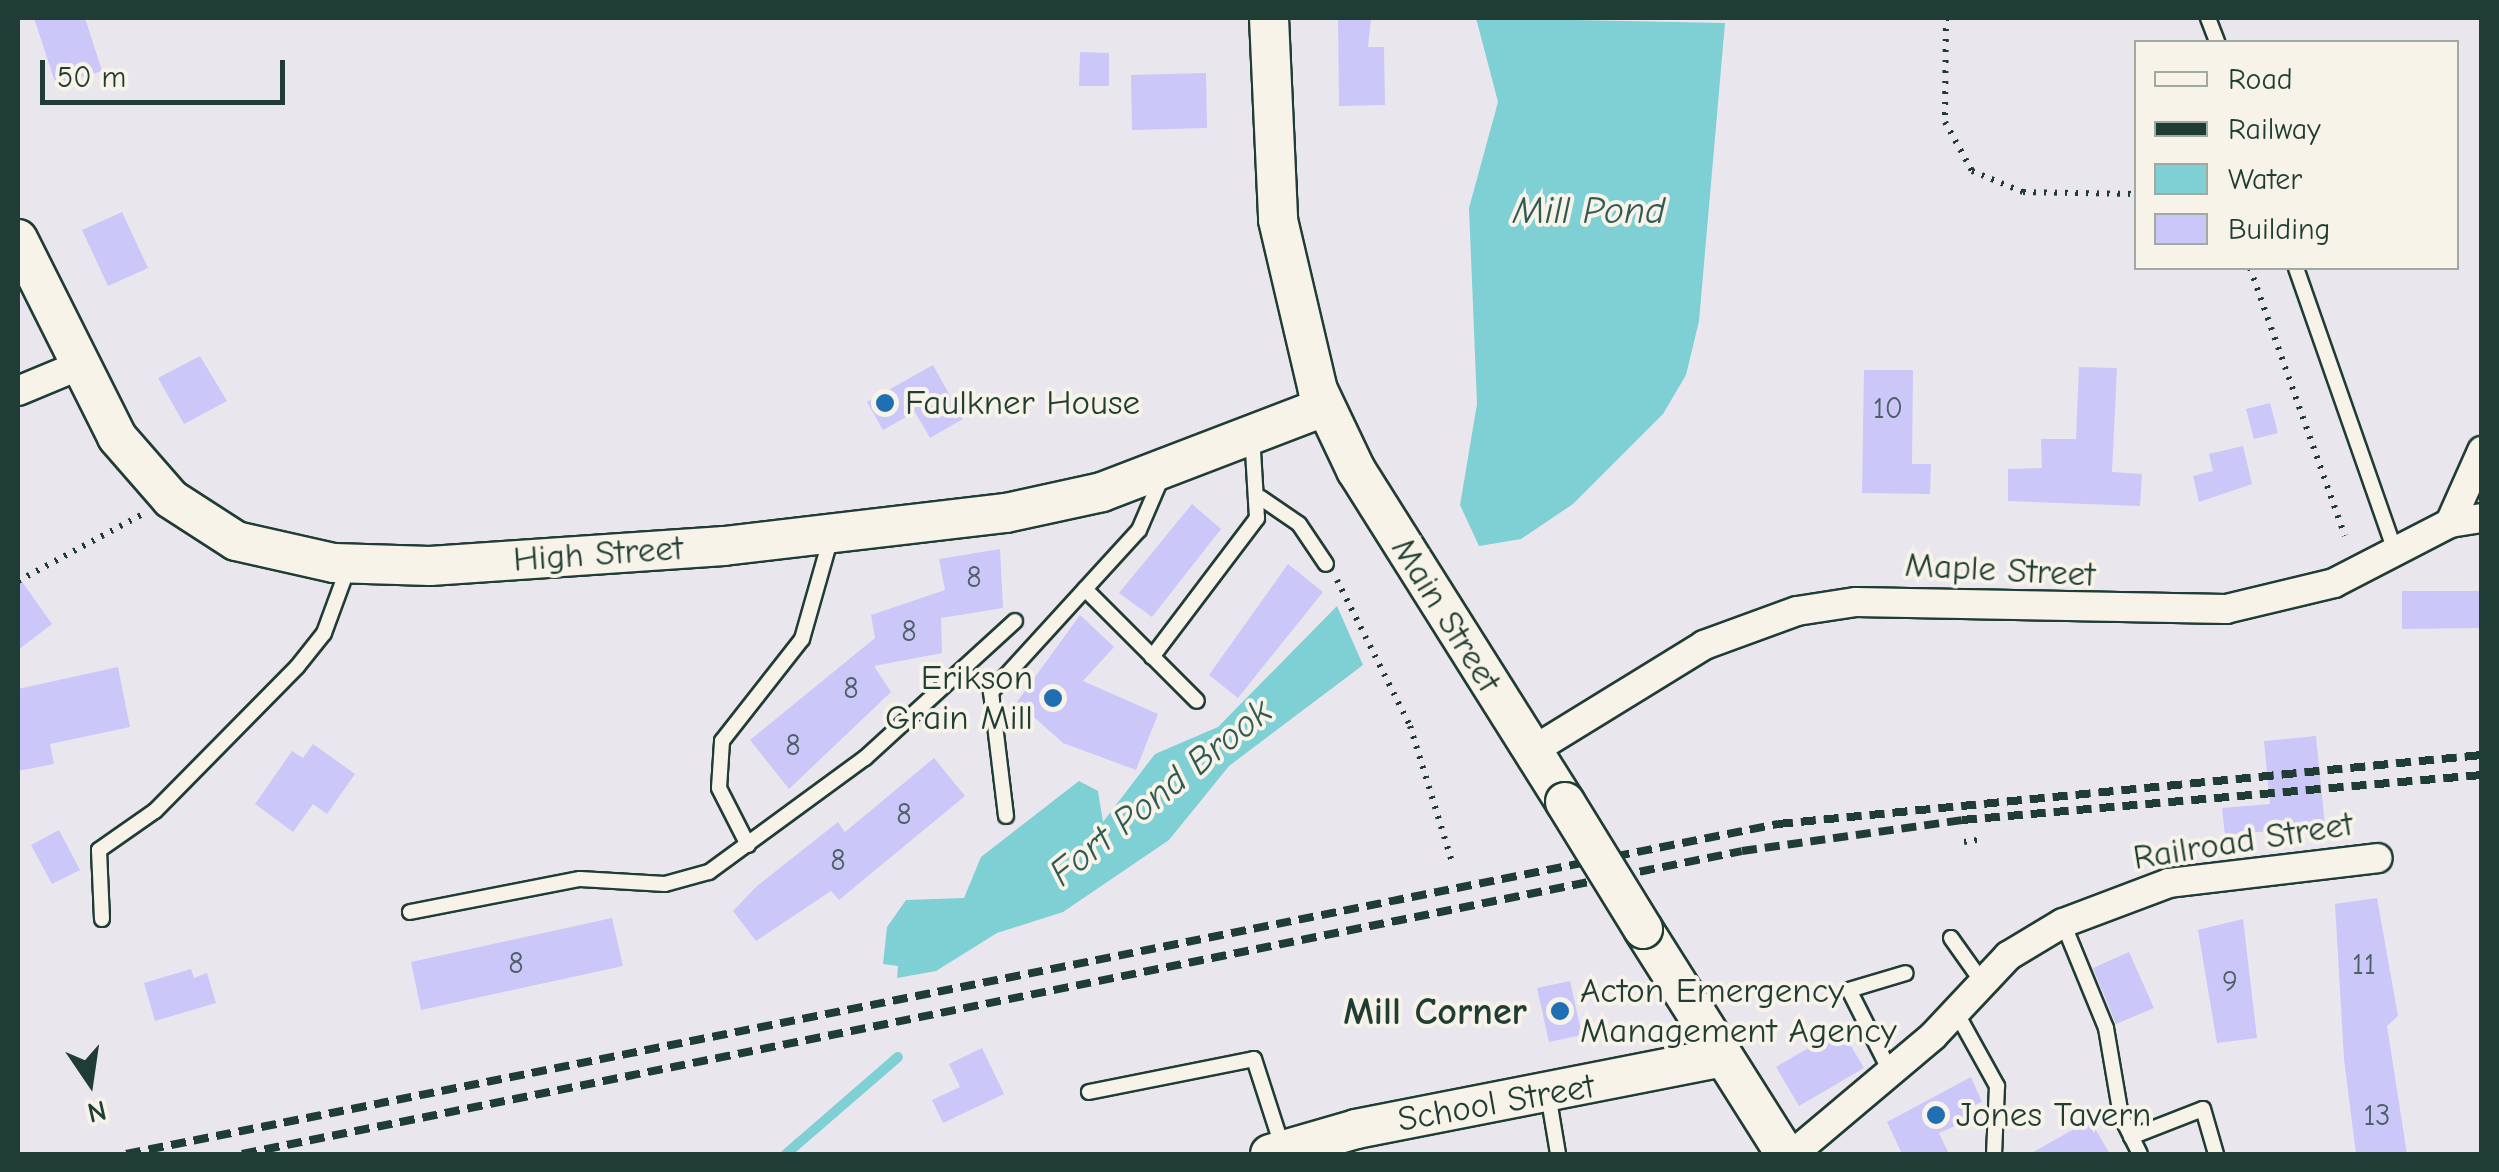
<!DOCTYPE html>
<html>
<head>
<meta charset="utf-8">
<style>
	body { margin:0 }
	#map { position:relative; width:2499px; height:1172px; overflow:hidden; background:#eae6ed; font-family:"Comic Neue",sans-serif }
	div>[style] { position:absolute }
	.water>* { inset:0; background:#7ed0d5 }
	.stream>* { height:10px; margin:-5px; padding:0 5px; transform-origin:5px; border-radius:5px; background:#7ed0d5 }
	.building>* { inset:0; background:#ccc7f9 }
	.path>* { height:6px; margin-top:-3px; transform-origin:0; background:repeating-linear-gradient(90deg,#1f3d34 0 2.5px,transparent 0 10.5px) }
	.roads { filter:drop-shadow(2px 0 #1f3d34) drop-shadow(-2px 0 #1f3d34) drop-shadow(0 2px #1f3d34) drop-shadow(0 -2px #1f3d34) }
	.lane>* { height:14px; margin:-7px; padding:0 7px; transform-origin:7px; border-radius:7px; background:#f7f3e8 }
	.street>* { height:28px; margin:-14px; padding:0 14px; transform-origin:14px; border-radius:14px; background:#f7f3e8 }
	.secondary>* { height:38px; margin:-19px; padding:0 19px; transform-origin:19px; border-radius:19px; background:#f7f3e8 }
	.rail>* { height:8px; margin-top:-4px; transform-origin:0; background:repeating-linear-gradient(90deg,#1f3d34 0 15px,transparent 0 23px) }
	.bridges { filter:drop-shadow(2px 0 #1f3d34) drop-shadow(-2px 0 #1f3d34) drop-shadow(0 2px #1f3d34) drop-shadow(0 -2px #1f3d34) }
	.secondary-bridge>* { height:38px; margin:-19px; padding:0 19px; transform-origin:19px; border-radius:19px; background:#f7f3e8 }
	.dots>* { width:28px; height:28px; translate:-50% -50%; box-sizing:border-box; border:5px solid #f7f3e8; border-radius:50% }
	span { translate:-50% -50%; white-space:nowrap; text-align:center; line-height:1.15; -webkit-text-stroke:8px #f7f3e8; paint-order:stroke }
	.number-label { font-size:30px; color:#4a6065 }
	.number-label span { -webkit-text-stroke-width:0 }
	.poi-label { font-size:35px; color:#1f3d34 }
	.left { translate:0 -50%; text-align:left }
	.right { translate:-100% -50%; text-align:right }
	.street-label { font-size:35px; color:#1f3d34 }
	.water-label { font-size:38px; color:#325a54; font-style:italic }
	.neighbourhood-label { font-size:38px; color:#1f3d34; font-weight:700 }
	.frame { position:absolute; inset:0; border:20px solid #1f3d34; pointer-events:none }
	.legend { position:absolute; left:2134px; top:40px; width:325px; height:230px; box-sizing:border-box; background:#f7f3e8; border:2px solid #a1aaa0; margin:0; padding:12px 18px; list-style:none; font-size:30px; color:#1f3d34 }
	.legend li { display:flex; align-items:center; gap:20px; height:50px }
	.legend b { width:50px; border:2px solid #a1aaa0 }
	.north { position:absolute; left:40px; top:1032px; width:100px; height:100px; -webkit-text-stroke:8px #f7f3e8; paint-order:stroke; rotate:167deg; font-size:28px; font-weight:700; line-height:40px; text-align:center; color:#1f3d34 }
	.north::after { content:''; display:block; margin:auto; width:35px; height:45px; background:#1f3d34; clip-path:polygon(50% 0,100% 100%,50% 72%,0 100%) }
	.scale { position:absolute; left:40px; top:60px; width:245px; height:45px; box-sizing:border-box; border:5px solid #1f3d34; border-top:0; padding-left:12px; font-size:30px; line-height:35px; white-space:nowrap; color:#1f3d34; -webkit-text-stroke:8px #f7f3e8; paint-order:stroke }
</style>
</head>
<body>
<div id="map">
	<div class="water">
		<div style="clip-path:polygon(1476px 18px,1725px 23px,1699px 321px,1686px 375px,1663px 414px,1573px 504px,1521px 539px,1479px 546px,1460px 505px,1477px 404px,1469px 208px,1498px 102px)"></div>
		<div style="clip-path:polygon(1337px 606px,1363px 665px,1229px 766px,1169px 840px,1063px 912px,997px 933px,936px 971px,897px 978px,898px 966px,883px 964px,887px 927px,906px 900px,964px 898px,981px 857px,1079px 781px,1098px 791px,1103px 822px,1155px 754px,1218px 727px)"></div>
	</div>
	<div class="stream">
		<div style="left:786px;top:1154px;width:148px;rotate:-40.9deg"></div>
	</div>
	<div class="building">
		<div style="clip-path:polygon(34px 18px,85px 18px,102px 71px,56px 85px)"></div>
		<div style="clip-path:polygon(1338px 18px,1371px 18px,1368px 47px,1384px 47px,1385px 105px,1339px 106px)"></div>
		<div style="clip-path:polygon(1080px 52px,1109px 53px,1109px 86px,1079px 86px)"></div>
		<div style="clip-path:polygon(1206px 73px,1207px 128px,1132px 130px,1131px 75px)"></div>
		<div style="clip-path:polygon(122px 212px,148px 268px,108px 286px,82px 230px)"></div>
		<div style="clip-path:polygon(200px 356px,227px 401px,184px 424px,158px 378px)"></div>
		<div style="clip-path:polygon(933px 365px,963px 419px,930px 438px,915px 412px,883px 430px,867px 402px)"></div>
		<div style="clip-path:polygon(2079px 367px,2117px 368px,2112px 472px,2142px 474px,2140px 506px,2008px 501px,2008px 469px,2042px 468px,2041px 439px,2076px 439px)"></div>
		<div style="clip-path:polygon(1864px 370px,1913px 370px,1912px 464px,1931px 464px,1930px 494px,1862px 493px)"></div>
		<div style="clip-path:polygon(2270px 403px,2278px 433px,2254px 439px,2246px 409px)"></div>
		<div style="clip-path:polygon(2243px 446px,2252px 484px,2199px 502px,2193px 476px,2213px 471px,2209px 454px)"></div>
		<div style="clip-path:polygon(1192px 504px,1221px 529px,1152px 617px,1119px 593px)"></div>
		<div style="clip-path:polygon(1000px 549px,1003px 608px,941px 618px,942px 653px,874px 666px,891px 692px,789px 789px,750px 740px,875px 638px,871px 615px,945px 590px,939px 559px)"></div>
		<div style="clip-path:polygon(1288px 564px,1323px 592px,1238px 698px,1209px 675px)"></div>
		<div style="clip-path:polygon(18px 576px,52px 624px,18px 650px)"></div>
		<div style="clip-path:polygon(2402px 591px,2482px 591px,2482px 628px,2402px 629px)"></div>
		<div style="clip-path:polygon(1080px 615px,1114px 647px,1083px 681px,1158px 714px,1136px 770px,1063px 743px,1017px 702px)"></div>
		<div style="clip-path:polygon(118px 667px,130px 727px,50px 744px,54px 764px,18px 771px,18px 689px)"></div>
		<div style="clip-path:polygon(2316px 736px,2325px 826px,2225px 835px,2222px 808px,2270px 804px,2264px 741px)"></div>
		<div style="clip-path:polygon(313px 744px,355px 774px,327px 814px,313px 804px,293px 832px,255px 804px,292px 751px,303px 758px)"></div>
		<div style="clip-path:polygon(934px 758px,965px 796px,839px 900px,831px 891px,756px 941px,733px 911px,757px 886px,838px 822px,845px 832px)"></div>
		<div style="clip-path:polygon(59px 830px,80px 870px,52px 884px,31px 845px)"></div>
		<div style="clip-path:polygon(2377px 898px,2398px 1016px,2387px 1026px,2407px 1154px,2356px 1154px,2344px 1059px,2335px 904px)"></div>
		<div style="clip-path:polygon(612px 918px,623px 966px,421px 1010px,411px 962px)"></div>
		<div style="clip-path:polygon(2243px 919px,2257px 1038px,2217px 1043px,2198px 930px)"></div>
		<div style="clip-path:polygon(2129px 952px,2154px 1008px,2116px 1024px,2093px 968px)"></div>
		<div style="clip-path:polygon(191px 969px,194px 978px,207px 973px,216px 1003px,155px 1021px,144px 983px)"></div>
		<div style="clip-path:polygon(1570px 981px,1582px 1035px,1549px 1042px,1537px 988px)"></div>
		<div style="clip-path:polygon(1841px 1029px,1864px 1068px,1799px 1106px,1776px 1067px)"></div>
		<div style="clip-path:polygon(982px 1048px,1004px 1094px,943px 1123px,932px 1100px,960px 1087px,949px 1064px)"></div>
		<div style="clip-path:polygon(1971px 1077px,1982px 1102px,1964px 1109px,1969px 1120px,1939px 1133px,1949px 1154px,1902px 1154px,1887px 1122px)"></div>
		<div style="clip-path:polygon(2090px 1120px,2110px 1154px,2030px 1154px)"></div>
	</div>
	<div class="path">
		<div style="left:1946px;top:18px;width:104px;rotate:90.6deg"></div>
		<div style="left:1945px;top:122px;width:56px;rotate:61.1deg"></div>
		<div style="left:1972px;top:171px;width:55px;rotate:22.4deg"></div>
		<div style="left:2023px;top:192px;width:113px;rotate:1deg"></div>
		<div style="left:2250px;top:268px;width:284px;rotate:70.5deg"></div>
		<div style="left:1337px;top:580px;width:163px;rotate:63.4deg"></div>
		<div style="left:1410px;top:726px;width:145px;rotate:72.8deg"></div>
		<div style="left:18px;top:581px;width:142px;rotate:-28.2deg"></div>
		<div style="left:1964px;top:842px;width:20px;rotate:-9deg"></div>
	</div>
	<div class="roads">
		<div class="lane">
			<div style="left:2208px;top:18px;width:26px;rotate:69deg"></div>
			<div style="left:2296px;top:268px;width:305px;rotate:70.7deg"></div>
			<div style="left:1261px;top:498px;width:46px;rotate:34.4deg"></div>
			<div style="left:1299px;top:524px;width:48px;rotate:56deg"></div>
			<div style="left:1085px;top:589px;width:158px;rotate:45deg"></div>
			<div style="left:1152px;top:657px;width:174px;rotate:-52.9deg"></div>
			<div style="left:1257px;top:518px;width:83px;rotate:-93.4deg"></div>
			<div style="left:1006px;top:816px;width:125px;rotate:-96.9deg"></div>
			<div style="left:991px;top:692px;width:219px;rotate:-47.6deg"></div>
			<div style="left:1139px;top:530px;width:63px;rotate:-66.7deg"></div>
			<div style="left:748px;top:845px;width:64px;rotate:-117deg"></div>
			<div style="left:719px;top:788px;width:47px;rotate:-86.3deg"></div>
			<div style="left:722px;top:741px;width:130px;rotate:-51.9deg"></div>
			<div style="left:802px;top:639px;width:109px;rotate:-74.1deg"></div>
			<div style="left:410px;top:912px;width:173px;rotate:-11deg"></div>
			<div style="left:580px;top:879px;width:85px;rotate:3.4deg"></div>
			<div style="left:665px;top:884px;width:46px;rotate:-15.3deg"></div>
			<div style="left:709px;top:872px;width:193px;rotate:-36.2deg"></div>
			<div style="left:865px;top:758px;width:203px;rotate:-42.4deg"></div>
			<div style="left:102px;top:919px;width:69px;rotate:-92.5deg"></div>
			<div style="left:99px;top:850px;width:68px;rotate:-34.9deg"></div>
			<div style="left:155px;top:811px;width:202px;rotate:-45.4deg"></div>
			<div style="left:297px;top:667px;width:43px;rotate:-51.5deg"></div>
			<div style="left:324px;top:633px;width:72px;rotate:-69.8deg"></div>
			<div style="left:2063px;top:923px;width:113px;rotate:67.7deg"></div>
			<div style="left:2106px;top:1028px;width:89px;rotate:80.3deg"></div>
			<div style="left:2121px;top:1116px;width:42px;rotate:63.4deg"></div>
			<div style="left:1951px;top:938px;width:55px;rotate:54.6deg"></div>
			<div style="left:1956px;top:1012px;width:85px;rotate:61deg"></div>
			<div style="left:1997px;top:1086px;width:68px;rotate:92.5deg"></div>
			<div style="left:1891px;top:1073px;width:93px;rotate:-116.8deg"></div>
			<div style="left:1849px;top:990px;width:59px;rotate:-16.6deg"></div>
			<div style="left:1089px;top:1092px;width:168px;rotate:-11.3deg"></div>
			<div style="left:1254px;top:1059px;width:95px;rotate:72.1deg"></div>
			<div style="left:1548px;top:1094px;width:61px;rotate:80.5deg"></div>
			<div style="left:2131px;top:1137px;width:77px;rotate:-21.3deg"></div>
			<div style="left:2203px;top:1109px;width:47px;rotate:73.9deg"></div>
		</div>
		<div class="street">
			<div style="left:18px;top:391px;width:65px;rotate:-22.6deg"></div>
			<div style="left:2450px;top:523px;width:79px;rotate:-66deg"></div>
			<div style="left:1532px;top:751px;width:202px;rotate:-31.6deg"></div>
			<div style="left:1704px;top:645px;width:99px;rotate:-20.1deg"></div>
			<div style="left:1797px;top:611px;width:60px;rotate:-8.7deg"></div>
			<div style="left:1856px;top:602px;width:370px;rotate:1.1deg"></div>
			<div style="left:2226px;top:609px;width:111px;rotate:-13.5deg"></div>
			<div style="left:2334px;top:583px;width:131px;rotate:-27.3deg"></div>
			<div style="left:2450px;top:523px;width:32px;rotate:-9deg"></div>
			<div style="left:1793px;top:1154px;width:183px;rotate:-40.1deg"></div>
			<div style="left:1933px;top:1036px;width:110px;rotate:-46.8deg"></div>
			<div style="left:2008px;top:956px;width:64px;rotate:-31deg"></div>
			<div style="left:2063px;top:923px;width:113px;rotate:-20.7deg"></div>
			<div style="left:2169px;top:883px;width:210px;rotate:-6.8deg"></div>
		</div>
		<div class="secondary">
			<div style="left:1269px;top:18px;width:202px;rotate:87.4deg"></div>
			<div style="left:1278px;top:220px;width:175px;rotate:76.8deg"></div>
			<div style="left:1318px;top:390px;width:89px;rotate:64.6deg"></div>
			<div style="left:1356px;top:470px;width:392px;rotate:57.8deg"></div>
			<div style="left:18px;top:239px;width:221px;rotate:63.4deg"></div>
			<div style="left:117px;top:437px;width:82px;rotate:48.9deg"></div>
			<div style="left:171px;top:499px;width:77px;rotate:32.9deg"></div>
			<div style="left:236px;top:541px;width:100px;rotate:12.7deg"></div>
			<div style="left:334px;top:563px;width:96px;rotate:1.8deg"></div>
			<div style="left:430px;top:566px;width:295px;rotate:-3.9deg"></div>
			<div style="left:724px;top:546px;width:284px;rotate:-6.7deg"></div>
			<div style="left:1006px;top:513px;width:98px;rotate:-12.3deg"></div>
			<div style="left:1102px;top:492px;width:238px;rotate:-21deg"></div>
			<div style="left:1643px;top:929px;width:266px;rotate:57.7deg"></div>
			<div style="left:1270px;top:1154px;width:90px;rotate:-16.2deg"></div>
			<div style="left:1356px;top:1129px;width:374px;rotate:-11.1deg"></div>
		</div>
	</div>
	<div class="rail">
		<div style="left:126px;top:1154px;width:1685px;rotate:-11.3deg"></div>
		<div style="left:1778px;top:824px;width:707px;rotate:-5.6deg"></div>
		<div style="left:242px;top:1154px;width:1530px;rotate:-11.42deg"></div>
		<div style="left:1742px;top:851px;width:222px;rotate:-8deg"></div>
		<div style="left:1962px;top:820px;width:522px;rotate:-4.95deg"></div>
	</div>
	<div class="bridges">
		<div class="secondary-bridge">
			<div style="left:1565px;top:802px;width:149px;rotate:58.4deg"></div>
		</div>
	</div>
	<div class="dots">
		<div style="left:885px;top:403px;background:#1f6fb2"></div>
		<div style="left:1053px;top:698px;background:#1f6fb2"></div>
		<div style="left:1560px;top:1011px;background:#1f6fb2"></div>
		<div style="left:1936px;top:1115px;background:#1f6fb2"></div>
	</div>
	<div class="number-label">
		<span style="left:1888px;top:409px">10</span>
		<span style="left:974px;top:578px">8</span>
		<span style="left:909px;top:632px">8</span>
		<span style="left:851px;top:689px">8</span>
		<span style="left:793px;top:746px">8</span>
		<span style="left:904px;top:815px">8</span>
		<span style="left:838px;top:861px">8</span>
		<span style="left:516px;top:964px">8</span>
		<span style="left:2364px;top:965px">11</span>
		<span style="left:2230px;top:982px">9</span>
		<span style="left:2377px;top:1116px">13</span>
	</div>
	<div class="poi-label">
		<span class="left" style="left:905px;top:403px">Faulkner House</span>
		<span class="right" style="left:1033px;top:698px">Erikson<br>Grain Mill</span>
		<span class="left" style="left:1580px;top:1011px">Acton Emergency<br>Management Agency</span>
		<span class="left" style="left:1956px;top:1115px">Jones Tavern</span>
	</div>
	<div class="street-label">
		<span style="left:598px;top:554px;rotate:-4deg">High Street</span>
		<span style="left:2000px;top:570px;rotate:3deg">Maple Street</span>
		<span style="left:1446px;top:615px;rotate:58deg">Main Street</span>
		<span style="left:2243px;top:841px;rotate:-9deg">Railroad Street</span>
		<span style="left:1496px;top:1103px;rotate:-10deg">School Street</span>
	</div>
	<div class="water-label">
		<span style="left:1589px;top:212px">Mill Pond</span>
		<span style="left:1161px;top:793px;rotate:-39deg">Fort Pond Brook</span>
	</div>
	<div class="neighbourhood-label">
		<span style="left:1435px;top:1013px">Mill Corner</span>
	</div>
	<div class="frame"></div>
	<ul class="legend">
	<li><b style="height:12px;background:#f7f3e8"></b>Road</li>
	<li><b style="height:12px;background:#1f3d34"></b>Railway</li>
	<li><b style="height:28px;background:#7ed0d5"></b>Water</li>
	<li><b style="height:28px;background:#ccc7f9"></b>Building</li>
	</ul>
	<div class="north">N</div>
	<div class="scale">50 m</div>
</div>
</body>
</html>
